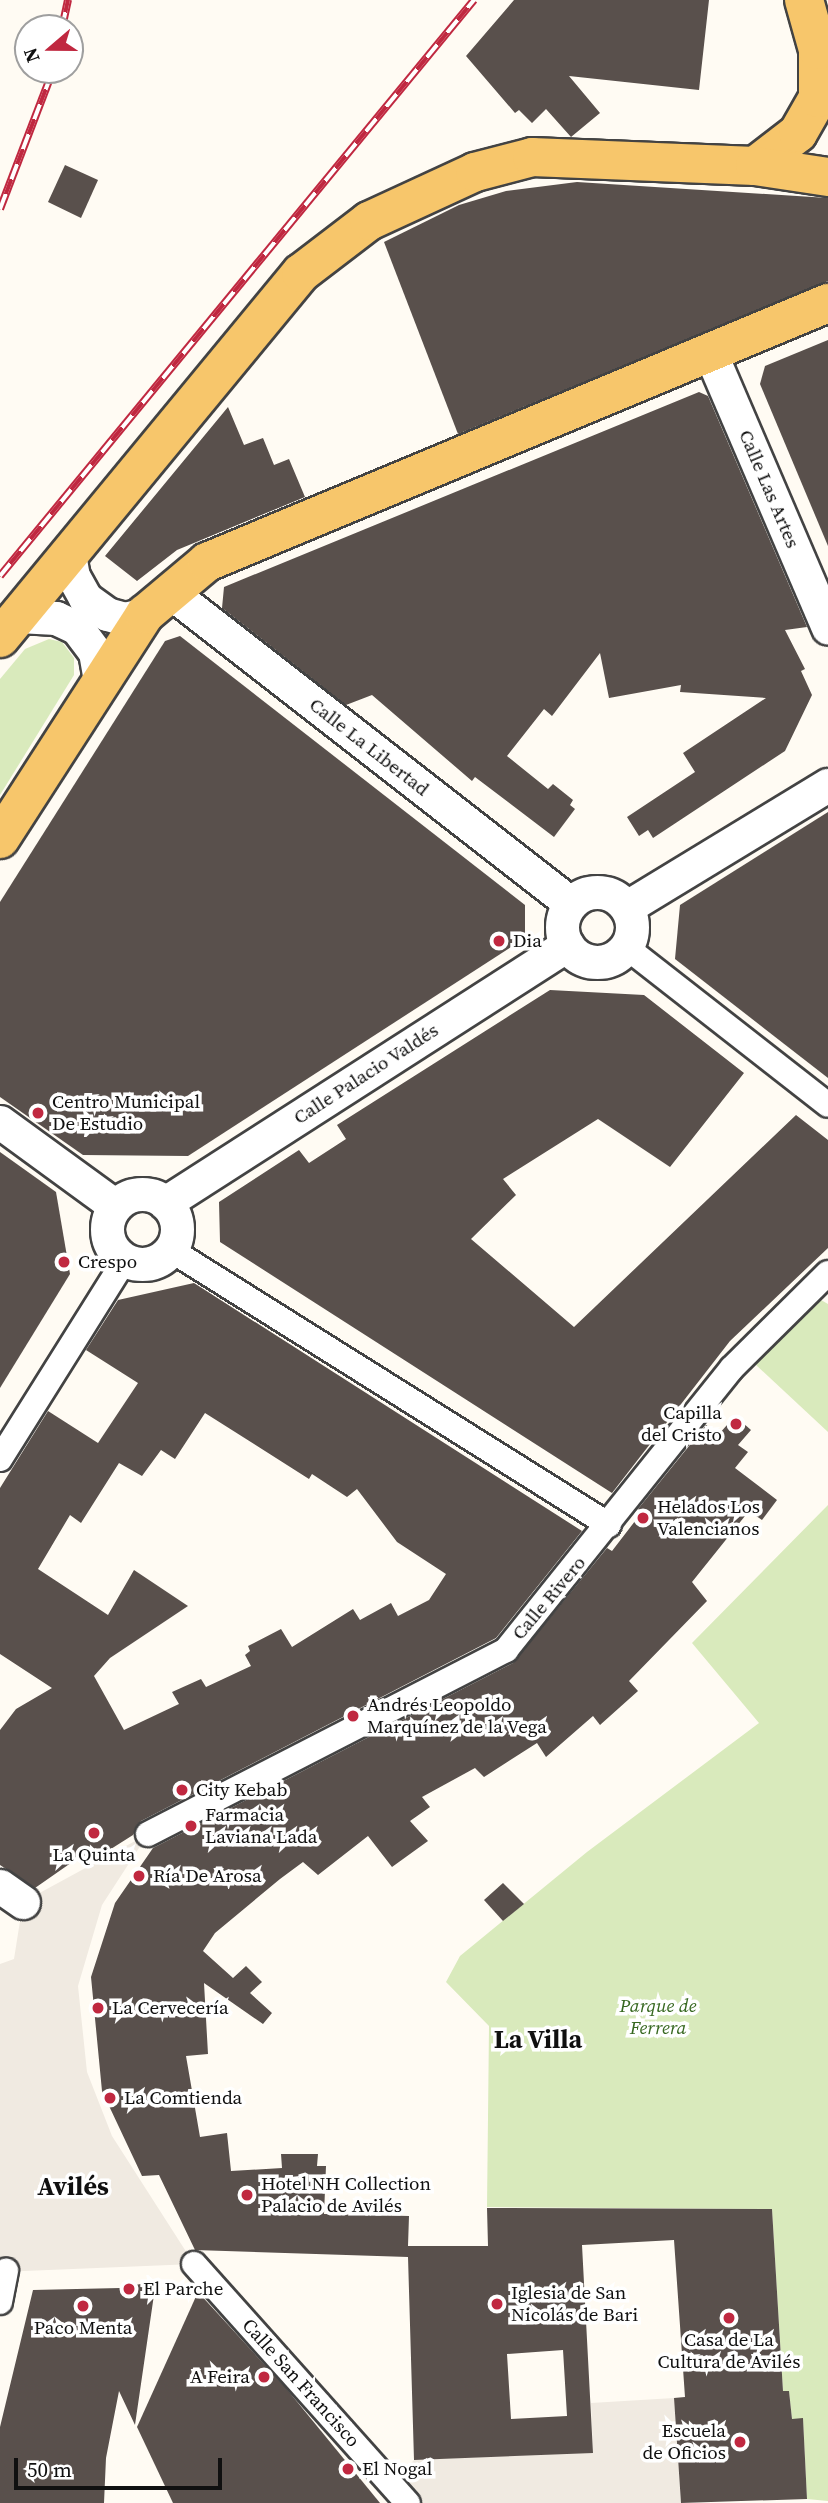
<!DOCTYPE html>
<html>
<head>
<meta charset="utf-8">
<style>
	body { margin:0 }
	#map { position:relative; width:828px; height:2503px; overflow:hidden; background:#fffbf3; font-family:"Source Serif 4",serif }
	div>[style] { position:absolute }
	.green>* { inset:0; background:#d9eabc }
	.plaza>* { inset:0; background:#f0eae1 }
	.building>* { inset:0; background:#59504c }
	.roads { filter:drop-shadow(2px 0 #434343) drop-shadow(-2px 0 #434343) drop-shadow(0 2px #434343) drop-shadow(0 -2px #434343) }
	.pedestrian>* { height:24px; margin:-12px; padding:0 12px; transform-origin:12px; border-radius:12px; background:#fff }
	.minor>* { height:33px; margin:-16.5px; padding:0 16.5px; transform-origin:16.5px; border-radius:16.5px; background:#fff }
	.minor>.ring { margin:-16.5px; padding:0; box-sizing:content-box; background:none; border:33px solid #fff; border-radius:50% }
	.primary>* { height:38px; margin:-19px; padding:0 19px; transform-origin:19px; border-radius:19px; background:#f7c66b }
	.rail>* { height:8px; margin-top:-4px; transform-origin:0; background:repeating-linear-gradient(90deg,#fff 0 16px,#c02840 0 32px); box-sizing:border-box; border-block:2px solid #c02840 }
	.dots>* { width:19px; height:19px; translate:-50% -50%; box-sizing:border-box; border:4px solid #fff; border-radius:50% }
	span { translate:-50% -50%; white-space:nowrap; text-align:center; line-height:1.15; -webkit-text-stroke:7px #fff; paint-order:stroke }
	.street-label { font-size:19px; color:#101010 }
	.poi-label { font-size:19px; color:#101010 }
	.left { translate:0 -50%; text-align:left }
	.right { translate:-100% -50%; text-align:right }
	.park-label { font-size:19px; color:#376820; font-style:italic }
	.district-label { font-size:26px; color:#101010; font-weight:700 }
	.north { position:absolute; left:14px; top:14px; width:70px; height:70px; box-sizing:border-box; background:#fff; border:2px solid #9f9f9f; border-radius:50%; rotate:250deg; font-size:19px; font-weight:700; line-height:28px; text-align:center; color:#101010 }
	.north::after { content:''; display:block; margin:auto; width:24px; height:32px; background:#c02840; clip-path:polygon(50% 0,100% 100%,50% 72%,0 100%) }
	.scale { position:absolute; left:14px; top:2458px; width:208px; height:32px; box-sizing:border-box; border:4px solid #101010; border-top:0; padding-left:9px; font-size:21px; line-height:24px; white-space:nowrap; color:#101010; -webkit-text-stroke:5px #fff; paint-order:stroke }
</style>
</head>
<body>
<div id="map">
	<div class="green">
		<div style="clip-path:polygon(49px 639px,62px 642px,74px 658px,74px 675px,0 795px,0 679px,25px 649px)"></div>
		<div style="clip-path:polygon(821px 1300px,828px 1304px,828px 1432px,755px 1364px)"></div>
		<div style="clip-path:polygon(828px 1505px,828px 2501px,807px 2499px,803px 2419px,792px 2419px,789px 2392px,783px 2391px,772px 2209px,487px 2207px,489px 2026px,446px 1982px,460px 1956px,587px 1852px,759px 1723px,692px 1643px)"></div>
	</div>
	<div class="plaza">
		<div style="clip-path:polygon(148px 1834px,102px 1905px,78px 1986px,87px 2072px,112px 2136px,194px 2264px,0 2272px,0 1964px,14px 1959px,23px 1902px)"></div>
		<div style="clip-path:polygon(674px 2398px,681px 2503px,407px 2503px,391px 2484px,414px 2460px,593px 2452px,591px 2403px)"></div>
	</div>
	<div class="building">
		<div style="clip-path:polygon(514px 0,709px 0,699px 90px,569px 76px,600px 113px,571px 137px,546px 109px,532px 123px,519px 110px,515px 113px,466px 56px)"></div>
		<div style="clip-path:polygon(65px 165px,98px 180px,81px 218px,48px 202px)"></div>
		<div style="clip-path:polygon(577px 182px,828px 198px,828px 281px,458px 434px,384px 242px,459px 205px,506px 191px)"></div>
		<div style="clip-path:polygon(828px 340px,828px 546px,760px 384px,765px 366px)"></div>
		<div style="clip-path:polygon(699px 392px,708px 396px,807px 627px,785px 630px,805px 669px,801px 671px,812px 695px,785px 751px,653px 838px,648px 830px,639px 836px,627px 817px,695px 772px,683px 753px,766px 698px,680px 692px,681px 685px,609px 698px,600px 653px,552px 716px,544px 709px,507px 756px,548px 789px,553px 784px,573px 800px,570px 805px,575px 809px,554px 837px,475px 777px,472px 781px,372px 695px,346px 705px,222px 608px,224px 587px)"></div>
		<div style="clip-path:polygon(228px 407px,244px 445px,263px 438px,274px 465px,289px 459px,305px 497px,177px 550px,137px 581px,105px 556px)"></div>
		<div style="clip-path:polygon(180px 636px,525px 905px,525px 938px,188px 1156px,83px 1155px,0 1097px,0 902px,165px 641px)"></div>
		<div style="clip-path:polygon(828px 812px,828px 1078px,675px 959px,680px 905px)"></div>
		<div style="clip-path:polygon(550px 990px,644px 995px,744px 1073px,670px 1167px,598px 1119px,503px 1179px,516px 1195px,471px 1239px,574px 1327px,796px 1115px,828px 1140px,828px 1248px,730px 1341px,612px 1493px,220px 1242px,219px 1202px,299px 1150px,309px 1163px,346px 1139px,337px 1125px)"></div>
		<div style="clip-path:polygon(0 1152px,56px 1192px,70px 1274px,0 1388px)"></div>
		<div style="clip-path:polygon(evenodd,194px 1283px,582px 1531px,496px 1638px,141px 1821px,133px 1835px,84px 1866px,78px 1858px,35px 1888px,0 1865px,0 1730px,16px 1709px,52px 1688px,0 1654px,0 1488px,48px 1411px,98px 1443px,138px 1383px,86px 1350px,118px 1300px,194px 1283px,205px 1413px,309px 1479px,312px 1474px,347px 1497px,357px 1489px,397px 1542px,446px 1574px,429px 1600px,398px 1616px,391px 1603px,360px 1620px,353px 1609px,292px 1647px,281px 1629px,248px 1646px,250px 1651px,245px 1655px,251px 1666px,206px 1687px,201px 1679px,172px 1692px,179px 1704px,124px 1730px,94px 1676px,110px 1658px,188px 1606px,134px 1570px,108px 1615px,38px 1569px,70px 1515px,81px 1523px,119px 1463px,142px 1476px,161px 1450px,175px 1459px,205px 1413px)"></div>
		<div style="clip-path:polygon(evenodd,735px 1416px,751px 1430px,738px 1445px,748px 1452px,735px 1468px,777px 1500px,762px 1520px,749px 1511px,692px 1582px,707px 1601px,629px 1681px,638px 1691px,600px 1725px,593px 1716px,546px 1757px,537px 1743px,484px 1777px,475px 1768px,422px 1797px,430px 1807px,410px 1821px,428px 1841px,392px 1867px,368px 1836px,318px 1875px,303px 1862px,280px 1879px,215px 1933px,203px 1951px,233px 1978px,246px 1966px,262px 1982px,250px 1993px,272px 2013px,263px 2024px,204px 1983px,208px 2054px,186px 2056px,200px 2137px,227px 2133px,231px 2171px,282px 2168px,281px 2154px,318px 2154px,317px 2166px,326px 2166px,324px 2214px,409px 2216px,408px 2246px,488px 2246px,487px 2208px,772px 2209px,783px 2391px,789px 2391px,792px 2419px,803px 2418px,807px 2499px,681px 2503px,674px 2398px,685px 2397px,674px 2240px,582px 2245px,593px 2453px,414px 2460px,408px 2257px,195px 2250px,159px 2175px,142px 2176px,102px 2091px,91px 1977px,115px 1903px,153px 1848px,513px 1663px,607px 1548px,612px 1551px,642px 1512px,638px 1509px,706px 1425px,719px 1434px,735px 1416px,563px 2350px,567px 2416px,511px 2419px,507px 2354px,563px 2350px)"></div>
		<div style="clip-path:polygon(503px 1883px,524px 1904px,503px 1921px,484px 1900px)"></div>
		<div style="clip-path:polygon(156px 2281px,135px 2425px,119px 2391px,106px 2458px,104px 2503px,0 2503px,0 2427px,33px 2290px,120px 2288px)"></div>
		<div style="clip-path:polygon(198px 2292px,285px 2387px,380px 2503px,173px 2503px,137px 2427px)"></div>
	</div>
	<div class="roads">
		<div class="pedestrian">
			<div style="left:626px;top:947px;width:256px;rotate:38deg"></div>
			<div style="left:171px;top:1250px;width:517px;rotate:32.12deg"></div>
			<div style="left:0;top:1459px;width:235px;rotate:-57.9deg"></div>
			<div style="left:148px;top:1834px;width:403px;rotate:-27.2deg"></div>
			<div style="left:506px;top:1650px;width:361px;rotate:-51.3deg"></div>
			<div style="left:732px;top:1368px;width:135px;rotate:-44.7deg"></div>
			<div style="left:194px;top:2264px;width:321px;rotate:48.2deg"></div>
			<div style="left:0;top:2302px;width:32px;rotate:-79deg"></div>
		</div>
		<div class="minor">
			<div style="left:709px;top:350px;width:302px;rotate:66.8deg"></div>
			<div style="left:69px;top:554px;width:22px;rotate:80deg"></div>
			<div style="left:73px;top:576px;width:25px;rotate:61deg"></div>
			<div style="left:85px;top:598px;width:27px;rotate:36deg"></div>
			<div style="left:107px;top:614px;width:18px;rotate:16deg"></div>
			<div style="left:124px;top:619px;width:22px;rotate:-13deg"></div>
			<div style="left:169px;top:591px;width:508px;rotate:37.88deg"></div>
			<div style="left:18px;top:616px;width:38px;rotate:3deg"></div>
			<div style="left:56px;top:618px;width:23px;rotate:25deg"></div>
			<div style="left:77px;top:628px;width:30px;rotate:53deg"></div>
			<div style="left:95px;top:652px;width:29px;rotate:80deg"></div>
			<div class="ring" style="left:562px;top:892px;width:37px;height:37px"></div>
			<div style="left:627px;top:907px;width:235px;rotate:-31.3deg"></div>
			<div style="left:0;top:1122px;width:142px;rotate:36.1deg"></div>
			<div class="ring" style="left:107px;top:1194px;width:37px;height:37px"></div>
			<div style="left:165px;top:1203px;width:478px;rotate:-32.7deg"></div>
			<div style="left:0;top:1886px;width:28px;rotate:35deg"></div>
		</div>
		<div class="primary">
			<div style="left:755px;top:166px;width:54px;rotate:-37.5deg"></div>
			<div style="left:798px;top:133px;width:40px;rotate:-60.3deg"></div>
			<div style="left:818px;top:98px;width:48px;rotate:-90deg"></div>
			<div style="left:818px;top:50px;width:52px;rotate:-105.6deg"></div>
			<div style="left:0;top:638px;width:473px;rotate:-50.5deg"></div>
			<div style="left:301px;top:273px;width:86px;rotate:-37.4deg"></div>
			<div style="left:369px;top:221px;width:117px;rotate:-24.8deg"></div>
			<div style="left:475px;top:172px;width:59px;rotate:-14.7deg"></div>
			<div style="left:532px;top:157px;width:223px;rotate:2.3deg"></div>
			<div style="left:755px;top:166px;width:74px;rotate:8.6deg"></div>
			<div style="left:0;top:839px;width:268px;rotate:-57.2deg"></div>
			<div style="left:145px;top:614px;width:81px;rotate:-40deg"></div>
			<div style="left:207px;top:562px;width:673px;rotate:-22.64deg"></div>
		</div>
	</div>
	<div class="rail">
		<div style="left:62px;top:28px;width:29px;rotate:-78deg"></div>
		<div style="left:0;top:209px;width:149px;rotate:-69.1deg"></div>
		<div style="left:0;top:576px;width:746px;rotate:-50.55deg"></div>
	</div>
	<div class="dots">
		<div style="left:499px;top:941px;background:#c02840"></div>
		<div style="left:38px;top:1113px;background:#c02840"></div>
		<div style="left:64px;top:1262px;background:#c02840"></div>
		<div style="left:736px;top:1424px;background:#c02840"></div>
		<div style="left:643px;top:1518px;background:#c02840"></div>
		<div style="left:353px;top:1716px;background:#c02840"></div>
		<div style="left:182px;top:1790px;background:#c02840"></div>
		<div style="left:191px;top:1826px;background:#c02840"></div>
		<div style="left:94px;top:1833px;background:#c02840"></div>
		<div style="left:139px;top:1876px;background:#c02840"></div>
		<div style="left:98px;top:2008px;background:#c02840"></div>
		<div style="left:110px;top:2098px;background:#c02840"></div>
		<div style="left:247px;top:2195px;background:#c02840"></div>
		<div style="left:129px;top:2289px;background:#c02840"></div>
		<div style="left:497px;top:2304px;background:#c02840"></div>
		<div style="left:83px;top:2306px;background:#c02840"></div>
		<div style="left:729px;top:2318px;background:#c02840"></div>
		<div style="left:264px;top:2377px;background:#c02840"></div>
		<div style="left:740px;top:2442px;background:#c02840"></div>
		<div style="left:348px;top:2469px;background:#c02840"></div>
	</div>
	<div class="street-label">
		<span style="left:769px;top:489px;rotate:67deg">Calle Las Artes</span>
		<span style="left:369px;top:747px;rotate:38deg">Calle La Libertad</span>
		<span style="left:366px;top:1074px;rotate:-33deg">Calle Palacio Valdés</span>
		<span style="left:549px;top:1598px;rotate:-50deg">Calle Rivero</span>
		<span style="left:301px;top:2383px;rotate:48deg">Calle San Francisco</span>
	</div>
	<div class="poi-label">
		<span class="left" style="left:513px;top:941px">Dia</span>
		<span class="left" style="left:52px;top:1113px">Centro Municipal<br>De Estudio</span>
		<span class="left" style="left:78px;top:1262px">Crespo</span>
		<span class="right" style="left:722px;top:1424px">Capilla<br>del Cristo</span>
		<span class="left" style="left:657px;top:1518px">Helados Los<br>Valencianos</span>
		<span class="left" style="left:367px;top:1716px">Andrés Leopoldo<br>Marquínez de la Vega</span>
		<span class="left" style="left:196px;top:1790px">City Kebab</span>
		<span class="left" style="left:205px;top:1826px">Farmacia<br>Laviana Lada</span>
		<span style="left:94px;top:1855px">La Quinta</span>
		<span class="left" style="left:153px;top:1876px">Ría De Arosa</span>
		<span class="left" style="left:112px;top:2008px">La Cervecería</span>
		<span class="left" style="left:124px;top:2098px">La Comtienda</span>
		<span class="left" style="left:261px;top:2195px">Hotel NH Collection<br>Palacio de Avilés</span>
		<span class="left" style="left:143px;top:2289px">El Parche</span>
		<span class="left" style="left:511px;top:2304px">Iglesia de San<br>Nicolás de Bari</span>
		<span style="left:83px;top:2328px">Paco Menta</span>
		<span style="left:729px;top:2351px">Casa de La<br>Cultura de Avilés</span>
		<span class="right" style="left:250px;top:2377px">A Feira</span>
		<span class="right" style="left:726px;top:2442px">Escuela<br>de Oficios</span>
		<span class="left" style="left:362px;top:2469px">El Nogal</span>
	</div>
	<div class="park-label">
		<span style="left:658px;top:2017px">Parque de<br>Ferrera</span>
	</div>
	<div class="district-label">
		<span style="left:538px;top:2040px">La Villa</span>
		<span style="left:73px;top:2187px">Avilés</span>
	</div>
	<div class="north">N</div>
	<div class="scale">50 m</div>
</div>
</body>
</html>
